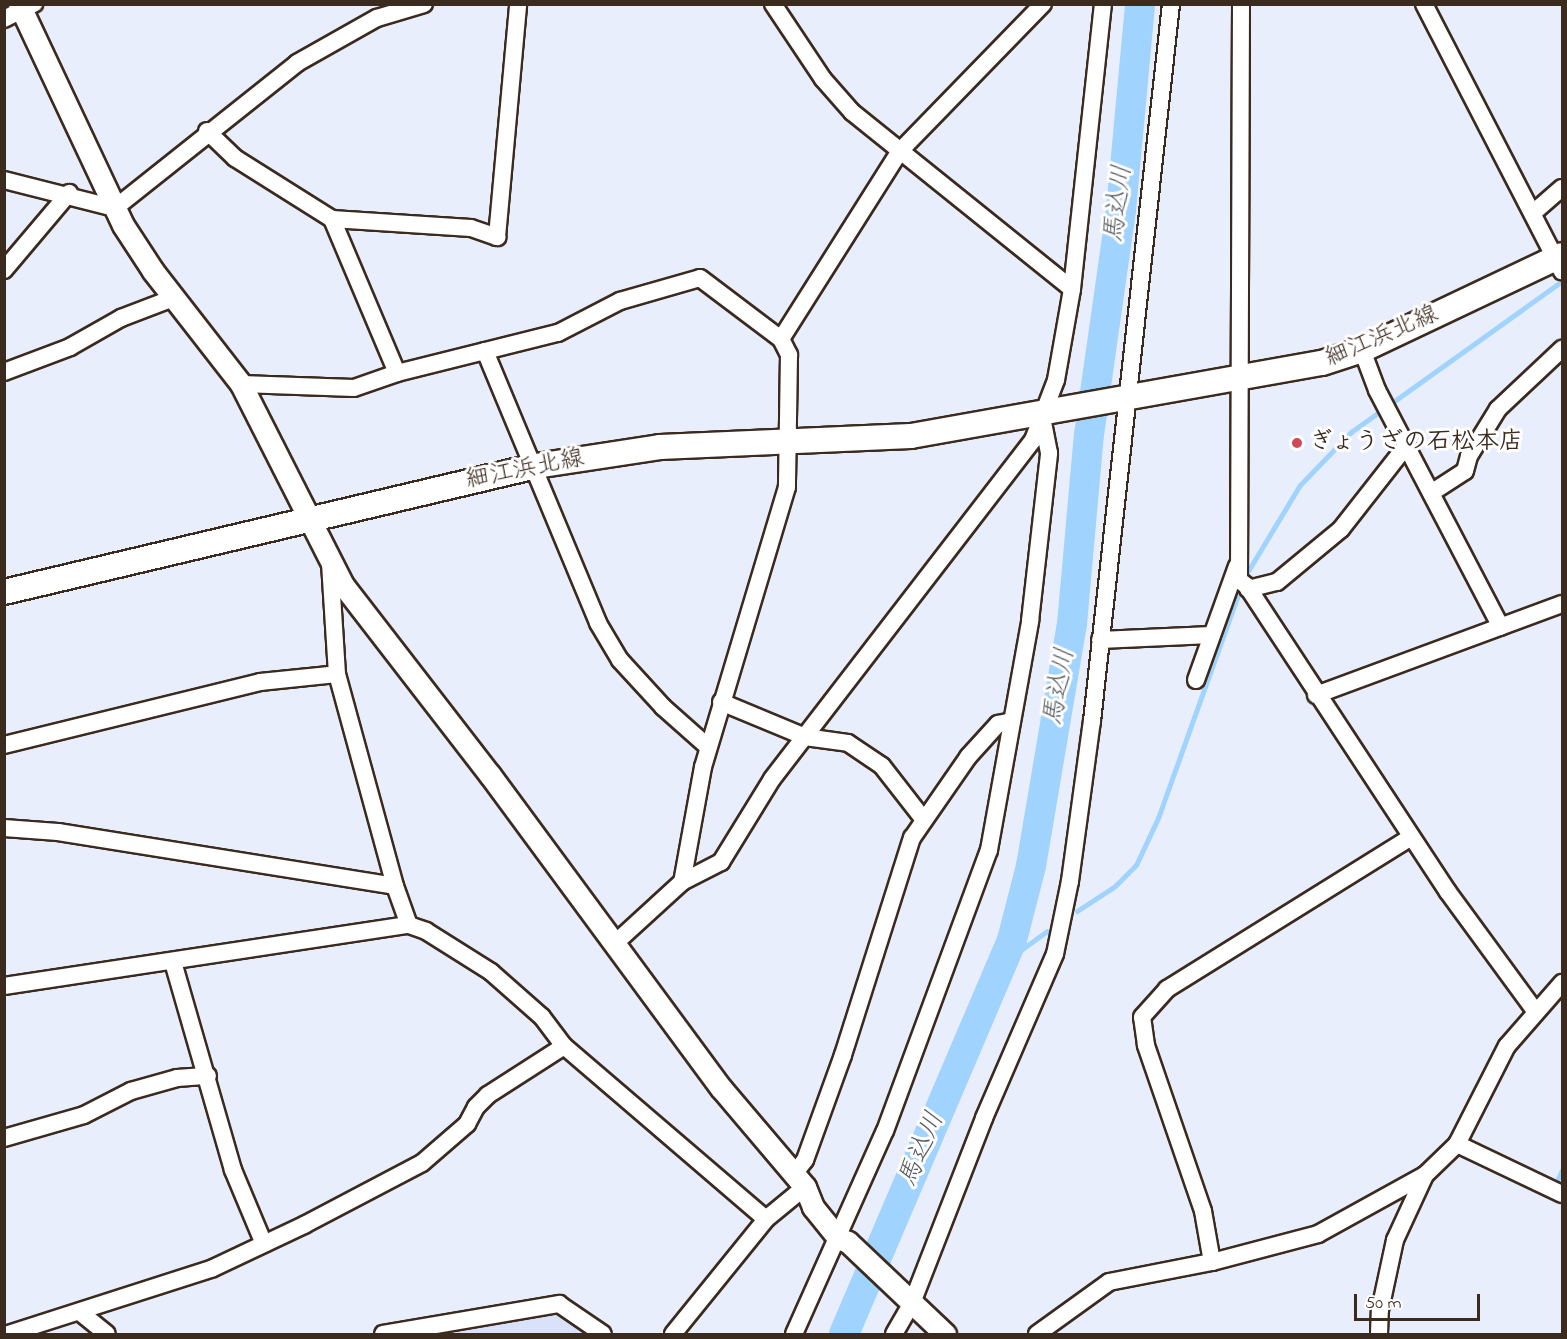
<!DOCTYPE html>
<html>
<head>
<meta charset="utf-8">
<style>
	body { margin:0 }
	#map { position:relative; width:1567px; height:1339px; overflow:hidden; background:#e9eefd; font-family:"Indie Flower","Klee One",sans-serif }
	div>[style] { position:absolute }
	.built>* { inset:0; background:#dae2fb }
	.stream>* { height:5px; margin:-2.5px; padding:0 2.5px; transform-origin:2.5px; border-radius:2.5px; background:#a0d4fe }
	.river>* { height:30px; margin:-15px; padding:0 15px; transform-origin:15px; border-radius:15px; background:#a0d4fe }
	.roads { filter:drop-shadow(2px 0 #3b2a1e) drop-shadow(-2px 0 #3b2a1e) drop-shadow(0 2px #3b2a1e) drop-shadow(0 -2px #3b2a1e) }
	.minor>* { height:16px; margin:-8px; padding:0 8px; transform-origin:8px; border-radius:8px; background:#fff }
	.tertiary>* { height:21px; margin:-10.5px; padding:0 10.5px; transform-origin:10.5px; border-radius:10.5px; background:#fff }
	.secondary>* { height:24px; margin:-12px; padding:0 12px; transform-origin:12px; border-radius:12px; background:#fff }
	.dots>* { width:16px; height:16px; translate:-50% -50%; box-sizing:border-box; border:3px solid #fff; border-radius:50% }
	span { translate:-50% -50%; white-space:nowrap; text-align:center; line-height:1.15; -webkit-text-stroke:6px #fff; paint-order:stroke }
	.street-label { font-size:24px; color:#3b2a1e }
	.poi-label { font-size:24px; color:#3b2a1e; font-weight:700 }
	.left { translate:0 -50%; text-align:left }
	.water-label { font-size:26px; color:#595d61; font-style:italic }
	.frame { position:absolute; inset:0; border:6px solid #3b2a1e; pointer-events:none }
	.scale { position:absolute; left:1354px; top:1294px; width:126px; height:27px; box-sizing:border-box; border:3px solid #3b2a1e; border-top:0; padding-left:8px; font-size:18px; line-height:21px; white-space:nowrap; color:#3b2a1e; -webkit-text-stroke:4px #fff; paint-order:stroke }
</style>
</head>
<body>
<div id="map">
	<div class="built">
		<div style="clip-path:polygon(556px 1315px,585px 1334px,436px 1334px)"></div>
	</div>
	<div class="stream">
		<div style="left:1245px;top:576px;width:106px;rotate:-58.9deg"></div>
		<div style="left:1300px;top:485px;width:74px;rotate:-46.1deg"></div>
		<div style="left:1351px;top:432px;width:259px;rotate:-35.6deg"></div>
		<div style="left:1077px;top:911px;width:45px;rotate:-33.3deg"></div>
		<div style="left:1115px;top:886px;width:30px;rotate:-45deg"></div>
		<div style="left:1136px;top:865px;width:52px;rotate:-64.9deg"></div>
		<div style="left:1158px;top:818px;width:249px;rotate:-70.3deg"></div>
		<div style="left:1003px;top:963px;width:54px;rotate:-36deg"></div>
		<div style="left:1554px;top:1187px;width:19px;rotate:-65deg"></div>
	</div>
	<div class="river">
		<div style="left:844px;top:1334px;width:428px;rotate:-66.9deg"></div>
		<div style="left:1012px;top:940px;width:76px;rotate:-75.6deg"></div>
		<div style="left:1031px;top:866px;width:245px;rotate:-80.4deg"></div>
		<div style="left:1072px;top:624px;width:190px;rotate:-84.9deg"></div>
		<div style="left:1089px;top:435px;width:227px;rotate:-81.9deg"></div>
		<div style="left:1121px;top:210px;width:207px;rotate:-84.7deg"></div>
	</div>
	<div class="roads">
		<div class="minor">
			<div style="left:773px;top:4px;width:90px;rotate:56.3deg"></div>
			<div style="left:823px;top:79px;width:44px;rotate:48.7deg"></div>
			<div style="left:852px;top:112px;width:282px;rotate:38.8deg"></div>
			<div style="left:1241px;top:4px;width:576px;rotate:90.2deg"></div>
			<div style="left:1239px;top:580px;width:10px;rotate:37deg"></div>
			<div style="left:1247px;top:586px;width:366px;rotate:56.7deg"></div>
			<div style="left:1448px;top:892px;width:147px;rotate:53.8deg"></div>
			<div style="left:1424px;top:4px;width:301px;rotate:62.7deg"></div>
			<div style="left:4px;top:19px;width:34px;rotate:-27deg"></div>
			<div style="left:207px;top:131px;width:39px;rotate:44deg"></div>
			<div style="left:235px;top:158px;width:115px;rotate:32.2deg"></div>
			<div style="left:332px;top:219px;width:139px;rotate:3.7deg"></div>
			<div style="left:471px;top:228px;width:28px;rotate:19deg"></div>
			<div style="left:497px;top:237px;width:234px;rotate:-84.8deg"></div>
			<div style="left:4px;top:180px;width:114px;rotate:14.2deg"></div>
			<div style="left:115px;top:208px;width:233px;rotate:-38.5deg"></div>
			<div style="left:297px;top:63px;width:92px;rotate:-29.4deg"></div>
			<div style="left:377px;top:18px;width:49px;rotate:-16.6deg"></div>
			<div style="left:1533px;top:213px;width:38px;rotate:-41deg"></div>
			<div style="left:332px;top:219px;width:167px;rotate:67.1deg"></div>
			<div style="left:4px;top:270px;width:101px;rotate:-49.8deg"></div>
			<div style="left:781px;top:339px;width:222px;rotate:-57.7deg"></div>
			<div style="left:900px;top:151px;width:205px;rotate:-45.8deg"></div>
			<div style="left:1362px;top:350px;width:43px;rotate:69.4deg"></div>
			<div style="left:1377px;top:390px;width:267px;rotate:62.4deg"></div>
			<div style="left:485px;top:351px;width:295px;rotate:67.4deg"></div>
			<div style="left:598px;top:623px;width:43px;rotate:59.3deg"></div>
			<div style="left:620px;top:660px;width:64px;rotate:47.5deg"></div>
			<div style="left:663px;top:707px;width:60px;rotate:41.6deg"></div>
			<div style="left:4px;top:372px;width:71px;rotate:-20.7deg"></div>
			<div style="left:70px;top:347px;width:59px;rotate:-29.6deg"></div>
			<div style="left:121px;top:318px;width:56px;rotate:-21deg"></div>
			<div style="left:241px;top:384px;width:113px;rotate:2deg"></div>
			<div style="left:354px;top:388px;width:46px;rotate:-19.2deg"></div>
			<div style="left:397px;top:373px;width:166px;rotate:-14deg"></div>
			<div style="left:558px;top:333px;width:70px;rotate:-27.3deg"></div>
			<div style="left:620px;top:301px;width:83px;rotate:-16deg"></div>
			<div style="left:700px;top:278px;width:101px;rotate:37deg"></div>
			<div style="left:781px;top:339px;width:18px;rotate:63deg"></div>
			<div style="left:789px;top:355px;width:132px;rotate:90.9deg"></div>
			<div style="left:787px;top:487px;width:292px;rotate:106.7deg"></div>
			<div style="left:703px;top:767px;width:117px;rotate:100.3deg"></div>
			<div style="left:682px;top:882px;width:92px;rotate:137.6deg"></div>
			<div style="left:1431px;top:493px;width:40px;rotate:-32.9deg"></div>
			<div style="left:1465px;top:471px;width:16px;rotate:-75deg"></div>
			<div style="left:1469px;top:456px;width:55px;rotate:-58.3deg"></div>
			<div style="left:1498px;top:409px;width:88px;rotate:-43.2deg"></div>
			<div style="left:330px;top:563px;width:111px;rotate:86.4deg"></div>
			<div style="left:337px;top:674px;width:220px;rotate:74.7deg"></div>
			<div style="left:395px;top:886px;width:41px;rotate:70.3deg"></div>
			<div style="left:1248px;top:589px;width:30px;rotate:-14deg"></div>
			<div style="left:1277px;top:582px;width:83px;rotate:-39.6deg"></div>
			<div style="left:1341px;top:529px;width:105px;rotate:-51.9deg"></div>
			<div style="left:1100px;top:640px;width:111px;rotate:-2.6deg"></div>
			<div style="left:1196px;top:680px;width:121px;rotate:-70.2deg"></div>
			<div style="left:1316px;top:695px;width:262px;rotate:-20.3deg"></div>
			<div style="left:721px;top:702px;width:91px;rotate:22.6deg"></div>
			<div style="left:805px;top:737px;width:43px;rotate:7.9deg"></div>
			<div style="left:848px;top:743px;width:41px;rotate:34.1deg"></div>
			<div style="left:882px;top:766px;width:68px;rotate:52.1deg"></div>
			<div style="left:4px;top:745px;width:264px;rotate:-13.8deg"></div>
			<div style="left:260px;top:682px;width:77px;rotate:-5.9deg"></div>
			<div style="left:4px;top:828px;width:54px;rotate:4.2deg"></div>
			<div style="left:58px;top:832px;width:341px;rotate:9.1deg"></div>
			<div style="left:682px;top:882px;width:44px;rotate:-27.1deg"></div>
			<div style="left:721px;top:862px;width:97px;rotate:-58.4deg"></div>
			<div style="left:772px;top:779px;width:428px;rotate:-52.4deg"></div>
			<div style="left:1033px;top:440px;width:64px;rotate:-69deg"></div>
			<div style="left:1056px;top:380px;width:92px;rotate:-80deg"></div>
			<div style="left:1072px;top:289px;width:287px;rotate:-83.8deg"></div>
			<div style="left:173px;top:962px;width:216px;rotate:73.9deg"></div>
			<div style="left:233px;top:1170px;width:80px;rotate:67.3deg"></div>
			<div style="left:4px;top:986px;width:410px;rotate:-8.6deg"></div>
			<div style="left:409px;top:925px;width:18px;rotate:19deg"></div>
			<div style="left:426px;top:931px;width:77px;rotate:32.2deg"></div>
			<div style="left:491px;top:972px;width:68px;rotate:41.4deg"></div>
			<div style="left:542px;top:1017px;width:36px;rotate:53deg"></div>
			<div style="left:564px;top:1046px;width:266px;rotate:40.6deg"></div>
			<div style="left:4px;top:1138px;width:83px;rotate:-16deg"></div>
			<div style="left:84px;top:1115px;width:53px;rotate:-27.1deg"></div>
			<div style="left:131px;top:1091px;width:48px;rotate:-15.8deg"></div>
			<div style="left:177px;top:1078px;width:31px;rotate:-4deg"></div>
			<div style="left:1457px;top:1144px;width:116px;rotate:25.5deg"></div>
			<div style="left:794px;top:1174px;width:18px;rotate:-52deg"></div>
			<div style="left:805px;top:1160px;width:112px;rotate:-70.1deg"></div>
			<div style="left:843px;top:1055px;width:228px;rotate:-72.4deg"></div>
			<div style="left:912px;top:838px;width:98px;rotate:-55.3deg"></div>
			<div style="left:968px;top:757px;width:45px;rotate:-47.7deg"></div>
			<div style="left:998px;top:724px;width:14px;rotate:-12deg"></div>
			<div style="left:1212px;top:1262px;width:52px;rotate:-100deg"></div>
			<div style="left:1203px;top:1211px;width:176px;rotate:-109deg"></div>
			<div style="left:1146px;top:1045px;width:28px;rotate:-98deg"></div>
			<div style="left:1142px;top:1017px;width:38px;rotate:-48deg"></div>
			<div style="left:1167px;top:989px;width:287px;rotate:-31.9deg"></div>
			<div style="left:81px;top:1313px;width:33px;rotate:39deg"></div>
			<div style="left:8px;top:1334px;width:215px;rotate:-17.8deg"></div>
			<div style="left:213px;top:1268px;width:101px;rotate:-25.3deg"></div>
			<div style="left:304px;top:1225px;width:133px;rotate:-27.7deg"></div>
			<div style="left:422px;top:1163px;width:60px;rotate:-40.9deg"></div>
			<div style="left:467px;top:1124px;width:19px;rotate:-62deg"></div>
			<div style="left:476px;top:1107px;width:17px;rotate:-45deg"></div>
			<div style="left:488px;top:1095px;width:90px;rotate:-32.8deg"></div>
			<div style="left:383px;top:1334px;width:179px;rotate:-9.7deg"></div>
			<div style="left:559px;top:1304px;width:53px;rotate:34.3deg"></div>
			<div style="left:673px;top:1334px;width:148px;rotate:-51deg"></div>
			<div style="left:766px;top:1219px;width:50px;rotate:-39.4deg"></div>
			<div style="left:794px;top:1334px;width:222px;rotate:-65.9deg"></div>
			<div style="left:885px;top:1131px;width:300px;rotate:-69.7deg"></div>
			<div style="left:989px;top:850px;width:233px;rotate:-79.8deg"></div>
			<div style="left:1030px;top:621px;width:169px;rotate:-83.5deg"></div>
			<div style="left:1049px;top:453px;width:38px;rotate:-101deg"></div>
			<div style="left:894px;top:1334px;width:36px;rotate:-60deg"></div>
			<div style="left:912px;top:1303px;width:199px;rotate:-68.7deg"></div>
			<div style="left:984px;top:1118px;width:179px;rotate:-66.6deg"></div>
			<div style="left:1055px;top:954px;width:75px;rotate:-78.4deg"></div>
			<div style="left:1070px;top:881px;width:162px;rotate:-82.2deg"></div>
			<div style="left:1092px;top:721px;width:721px;rotate:-83.71deg"></div>
			<div style="left:1037px;top:1334px;width:89px;rotate:-35.8deg"></div>
			<div style="left:1109px;top:1282px;width:105px;rotate:-11deg"></div>
			<div style="left:1212px;top:1262px;width:110px;rotate:-14.8deg"></div>
			<div style="left:1318px;top:1234px;width:122px;rotate:-28.9deg"></div>
			<div style="left:1425px;top:1175px;width:45px;rotate:-44.1deg"></div>
			<div style="left:1457px;top:1144px;width:110px;rotate:-63deg"></div>
			<div style="left:1507px;top:1046px;width:84px;rotate:-48.9deg"></div>
			<div style="left:1379px;top:1334px;width:24px;rotate:-88deg"></div>
			<div style="left:1380px;top:1310px;width:72px;rotate:-77.9deg"></div>
			<div style="left:1395px;top:1240px;width:72px;rotate:-65.2deg"></div>
		</div>
		<div class="tertiary">
			<div style="left:19px;top:4px;width:244px;rotate:64.8deg"></div>
			<div style="left:123px;top:225px;width:55px;rotate:56.9deg"></div>
			<div style="left:153px;top:271px;width:143px;rotate:52.1deg"></div>
			<div style="left:241px;top:384px;width:225px;rotate:63.1deg"></div>
			<div style="left:343px;top:585px;width:240px;rotate:52.3deg"></div>
			<div style="left:490px;top:775px;width:389px;rotate:53.6deg"></div>
			<div style="left:721px;top:1088px;width:130px;rotate:49.7deg"></div>
			<div style="left:805px;top:1187px;width:22px;rotate:68deg"></div>
			<div style="left:813px;top:1207px;width:40px;rotate:51deg"></div>
			<div style="left:838px;top:1238px;width:11px;rotate:22deg"></div>
			<div style="left:848px;top:1242px;width:134px;rotate:43.5deg"></div>
		</div>
		<div class="secondary">
			<div style="left:4px;top:592px;width:547px;rotate:-13.32deg"></div>
			<div style="left:536px;top:466px;width:125px;rotate:-8.7deg"></div>
			<div style="left:660px;top:447px;width:251px;rotate:-2.5deg"></div>
			<div style="left:911px;top:436px;width:417px;rotate:-10.1deg"></div>
			<div style="left:1322px;top:363px;width:42px;rotate:-18deg"></div>
			<div style="left:1362px;top:350px;width:221px;rotate:-25.4deg"></div>
		</div>
	</div>
	<div class="dots">
		<div style="left:1297px;top:443px;background:#d1495b"></div>
	</div>
	<div class="street-label">
		<span style="left:1382px;top:337px;rotate:-23deg">細江浜北線</span>
		<span style="left:525px;top:470px;rotate:-11deg">細江浜北線</span>
	</div>
	<div class="poi-label">
		<span class="left" style="left:1309px;top:443px">ぎょうざの石松本店</span>
	</div>
	<div class="water-label">
		<span style="left:1120px;top:204px;rotate:-83deg">馬込川</span>
		<span style="left:1061px;top:687px;rotate:-80deg">馬込川</span>
		<span style="left:923px;top:1150px;rotate:-67deg">馬込川</span>
	</div>
	<div class="frame"></div>
	<div class="scale">50 m</div>
</div>
</body>
</html>
